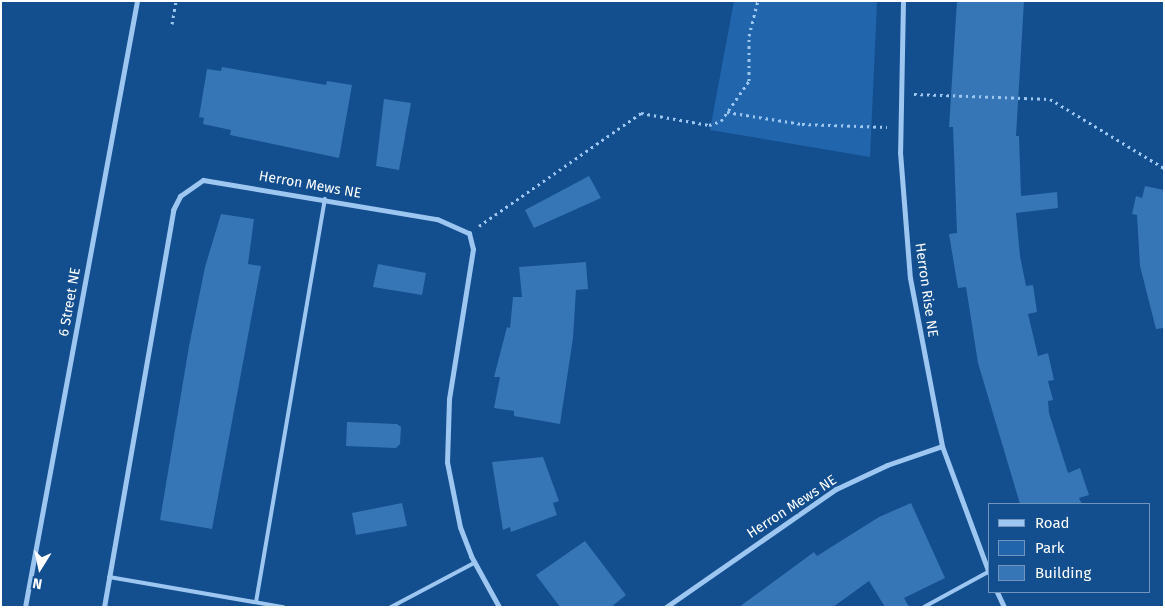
<!DOCTYPE html>
<html>
<head>
<meta charset="utf-8">
<style>
	body { margin:0 }
	#map { position:relative; width:1165px; height:608px; overflow:hidden; background:#134e8f; font-family:"Fira Sans",sans-serif }
	div>[style] { position:absolute }
	.green>* { inset:0; background:#2166ac }
	.building>* { inset:0; background:#3675b6 }
	.path>* { height:3px; margin-top:-1.5px; transform-origin:0; background:repeating-linear-gradient(90deg,#9dc7f1 0 2.5px,transparent 0 6.5px) }
	.service>* { height:4px; margin:-2px; padding:0 2px; transform-origin:2px; border-radius:2px; background:#9dc7f1 }
	.minor>* { height:5px; margin:-2.5px; padding:0 2.5px; transform-origin:2.5px; border-radius:2.5px; background:#9dc7f1 }
	span { translate:-50% -50%; white-space:nowrap; text-align:center; line-height:1.15; -webkit-text-stroke:4.5px #134e8f; paint-order:stroke }
	.street-label { font-size:14px; color:#fff }
	.frame { position:absolute; inset:0; border:2px solid #fff; pointer-events:none }
	.legend { position:absolute; left:988px; top:503px; width:162px; height:90px; box-sizing:border-box; background:#134e8f; border:1px solid #7195bc; margin:0; padding:6px 9px; list-style:none; font-size:15px; color:#fff }
	.legend li { display:flex; align-items:center; gap:10px; height:25px }
	.legend b { width:25px; border:1px solid #7195bc }
	.north { position:absolute; left:15px; top:543px; width:50px; height:50px; -webkit-text-stroke:4px #134e8f; paint-order:stroke; rotate:190deg; font-size:14px; font-weight:700; line-height:20px; text-align:center; color:#fff }
	.north::after { content:''; display:block; margin:auto; width:18px; height:22px; background:#fff; clip-path:polygon(50% 0,100% 100%,50% 72%,0 100%) }
</style>
</head>
<body>
<div id="map">
	<div class="green">
		<div style="clip-path:polygon(734px 1px,877px 1px,870px 157px,710px 130px)"></div>
	</div>
	<div class="building">
		<div style="clip-path:polygon(957px 1px,1024px 1px,1016px 136px,1019px 136px,1021px 196px,1057px 192px,1058px 208px,1016px 213px,1020px 256px,1026px 286px,1033px 285px,1037px 312px,1028px 314px,1038px 356px,1048px 353px,1054px 380px,1048px 381px,1053px 400px,1048px 401px,1049px 413px,1068px 473px,1080px 468px,1089px 495px,1079px 498px,1082px 504px,1020px 504px,978px 363px,966px 287px,958px 288px,949px 234px,957px 233px,953px 127px,949px 127px)"></div>
		<div style="clip-path:polygon(222px 67px,326px 85px,327px 81px,352px 85px,339px 158px,230px 135px,231px 130px,203px 124px,204px 118px,199px 117px,207px 69px,221px 71px)"></div>
		<div style="clip-path:polygon(384px 99px,411px 103px,399px 170px,376px 166px)"></div>
		<div style="clip-path:polygon(589px 176px,601px 198px,534px 228px,525px 210px)"></div>
		<div style="clip-path:polygon(1145px 186px,1164px 190px,1164px 328px,1156px 329px,1140px 266px,1137px 215px,1132px 214px,1136px 196px,1142px 198px)"></div>
		<div style="clip-path:polygon(221px 214px,254px 219px,248px 264px,261px 266px,212px 529px,160px 520px,189px 346px,205px 267px)"></div>
		<div style="clip-path:polygon(586px 262px,588px 289px,576px 290px,573px 338px,560px 424px,514px 416px,514px 411px,494px 408px,500px 377px,494px 377px,507px 327px,510px 328px,513px 297px,522px 297px,519px 267px)"></div>
		<div style="clip-path:polygon(378px 264px,426px 273px,422px 295px,373px 287px)"></div>
		<div style="clip-path:polygon(347px 422px,397px 424px,401px 427px,400px 444px,396px 448px,346px 446px)"></div>
		<div style="clip-path:polygon(543px 457px,559px 501px,553px 503px,557px 515px,511px 532px,510px 527px,503px 530px,492px 462px)"></div>
		<div style="clip-path:polygon(402px 503px,407px 526px,356px 535px,352px 513px)"></div>
		<div style="clip-path:polygon(911px 503px,945px 578px,904px 598px,909px 607px,885px 607px,869px 581px,833px 607px,739px 607px,814px 552px,817px 556px,879px 517px)"></div>
		<div style="clip-path:polygon(585px 541px,626px 595px,611px 607px,560px 607px,536px 575px)"></div>
	</div>
	<div class="path">
		<div style="left:172px;top:24px;width:23px;rotate:-80deg"></div>
		<div style="left:914px;top:94px;width:136px;rotate:2.1deg"></div>
		<div style="left:1050px;top:99px;width:133px;rotate:31.2deg"></div>
		<div style="left:727px;top:112px;width:76px;rotate:9.1deg"></div>
		<div style="left:802px;top:124px;width:85px;rotate:2deg"></div>
		<div style="left:479px;top:226px;width:198px;rotate:-34.9deg"></div>
		<div style="left:641px;top:113px;width:69px;rotate:10deg"></div>
		<div style="left:709px;top:125px;width:13px;rotate:-18deg"></div>
		<div style="left:721px;top:121px;width:49px;rotate:-55deg"></div>
		<div style="left:749px;top:81px;width:45px;rotate:-90deg"></div>
		<div style="left:749px;top:36px;width:36px;rotate:-76deg"></div>
	</div>
	<div class="service">
		<div style="left:109px;top:577px;width:177px;rotate:9.8deg"></div>
		<div style="left:256px;top:602px;width:409px;rotate:-80.3deg"></div>
		<div style="left:391px;top:607px;width:94px;rotate:-27.9deg"></div>
		<div style="left:924px;top:607px;width:73px;rotate:-28.7deg"></div>
	</div>
	<div class="minor">
		<div style="left:903px;top:1px;width:151px;rotate:91.1deg"></div>
		<div style="left:900px;top:152px;width:126px;rotate:85.5deg"></div>
		<div style="left:910px;top:278px;width:171px;rotate:79.2deg"></div>
		<div style="left:942px;top:446px;width:135px;rotate:69.7deg"></div>
		<div style="left:997px;top:592px;width:17px;rotate:65deg"></div>
		<div style="left:25px;top:607px;width:616px;rotate:-79.53deg"></div>
		<div style="left:104px;top:607px;width:403px;rotate:-80.1deg"></div>
		<div style="left:173px;top:210px;width:16px;rotate:-63deg"></div>
		<div style="left:180px;top:196px;width:28px;rotate:-35deg"></div>
		<div style="left:203px;top:180px;width:237px;rotate:9.5deg"></div>
		<div style="left:437px;top:219px;width:35px;rotate:24deg"></div>
		<div style="left:469px;top:233px;width:16px;rotate:76deg"></div>
		<div style="left:473px;top:249px;width:152px;rotate:99.1deg"></div>
		<div style="left:449px;top:399px;width:63px;rotate:91.8deg"></div>
		<div style="left:447px;top:462px;width:66px;rotate:78.7deg"></div>
		<div style="left:460px;top:527px;width:31px;rotate:69deg"></div>
		<div style="left:471px;top:556px;width:58px;rotate:61.2deg"></div>
		<div style="left:666px;top:607px;width:207px;rotate:-34.8deg"></div>
		<div style="left:836px;top:489px;width:56px;rotate:-25.2deg"></div>
		<div style="left:887px;top:465px;width:58px;rotate:-19.1deg"></div>
	</div>
	<div class="street-label">
		<span style="left:310px;top:185px;rotate:10deg">Herron Mews NE</span>
		<span style="left:926px;top:290px;rotate:82deg">Herron Rise NE</span>
		<span style="left:70px;top:302px;rotate:-80deg">6 Street NE</span>
		<span style="left:792px;top:507px;rotate:-33deg">Herron Mews NE</span>
	</div>
	<div class="frame"></div>
	<ul class="legend">
	<li><b style="height:6px;background:#9dc7f1"></b>Road</li>
	<li><b style="height:14px;background:#2166ac"></b>Park</li>
	<li><b style="height:14px;background:#3675b6"></b>Building</li>
	</ul>
	<div class="north">N</div>
</div>
</body>
</html>
